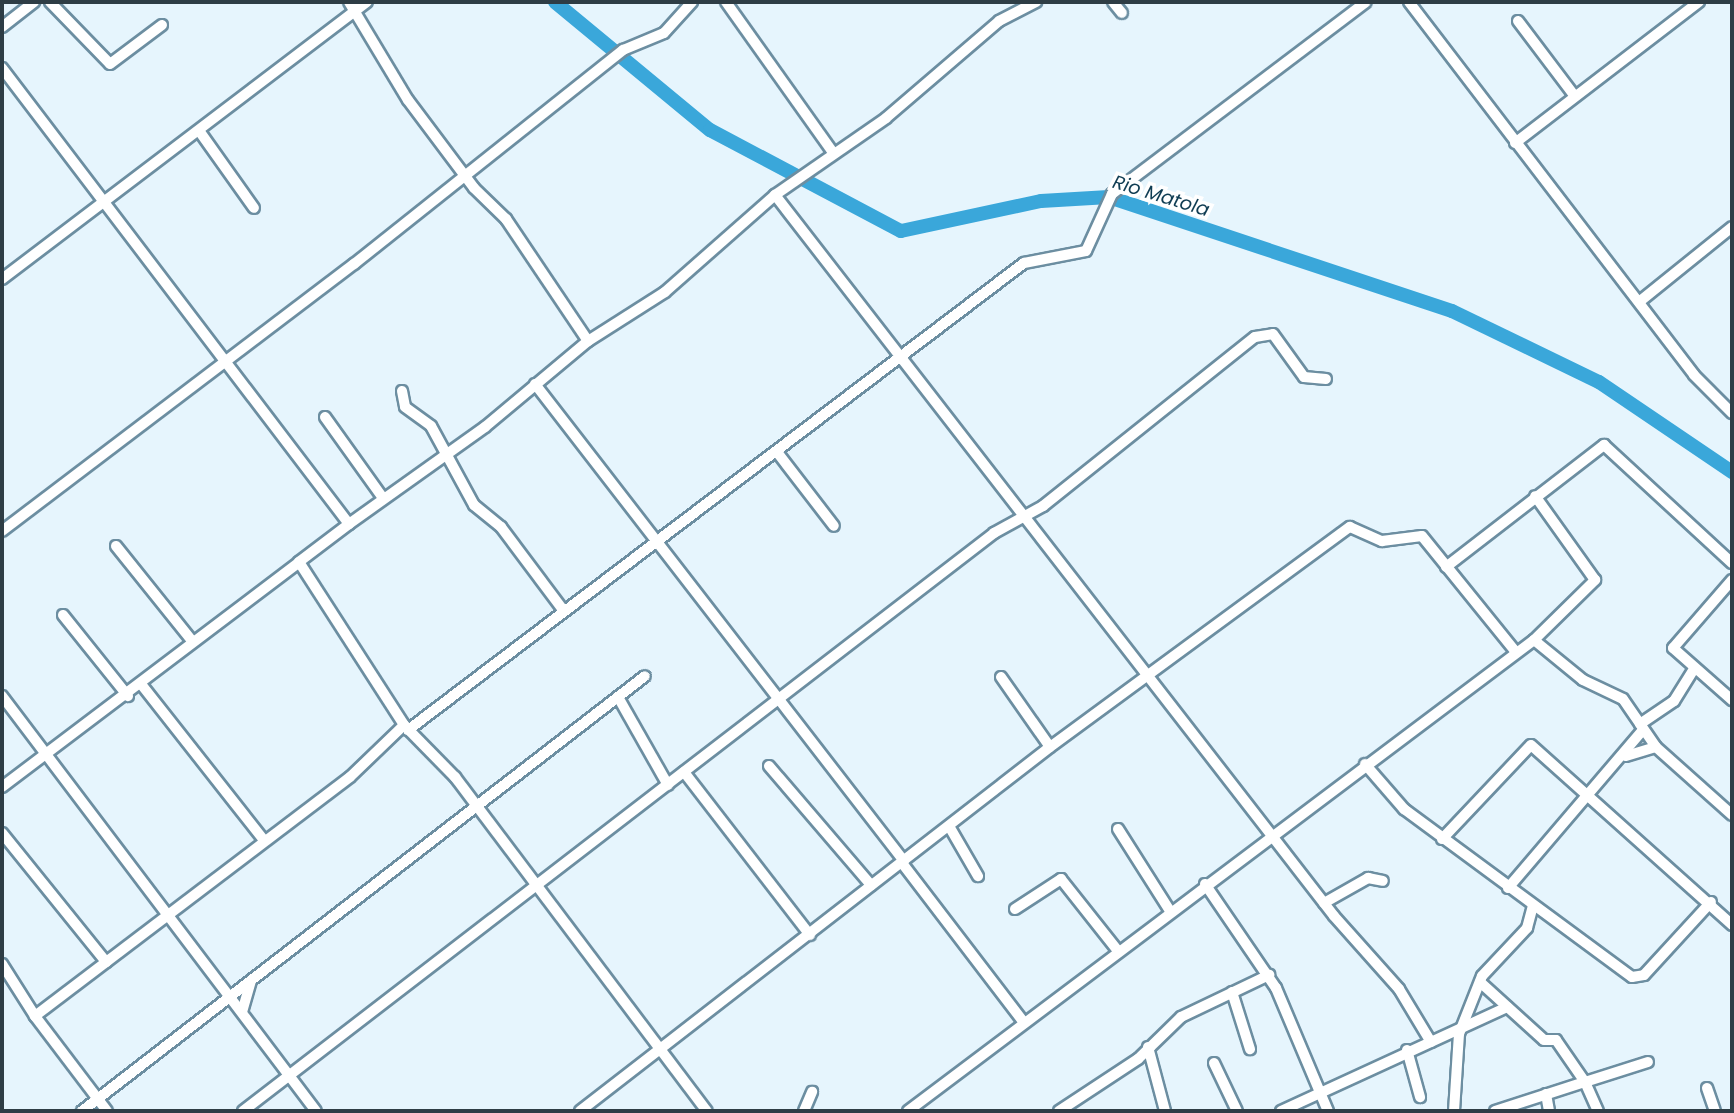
<!DOCTYPE html>
<html>
<head>
<meta charset="utf-8">
<style>
	body { margin:0 }
	#map { position:relative; width:1734px; height:1113px; overflow:hidden; background:#e6f5fd; font-family:Poppins,sans-serif }
	div>[style] { position:absolute }
	.river>* { height:14px; margin:-7px; padding:0 7px; transform-origin:7px; border-radius:7px; background:#3aa7da }
	.roads { filter:drop-shadow(2px 0 #6c8ea1) drop-shadow(-2px 0 #6c8ea1) drop-shadow(0 2px #6c8ea1) drop-shadow(0 -2px #6c8ea1) }
	.street>* { height:10px; margin:-5px; padding:0 5px; transform-origin:5px; border-radius:5px; background:#fff }
	span { translate:-50% -50%; white-space:nowrap; text-align:center; line-height:1.15; -webkit-text-stroke:7px #fff; paint-order:stroke }
	.water-label { font-size:19px; color:#103d53; font-style:italic }
	.frame { position:absolute; inset:0; border:4px solid #2e3d45; pointer-events:none }
</style>
</head>
<body>
<div id="map">
	<div class="river">
		<div style="left:555px;top:2px;width:201px;rotate:39.6deg"></div>
		<div style="left:710px;top:130px;width:216px;rotate:27.9deg"></div>
		<div style="left:901px;top:231px;width:143px;rotate:-12.1deg"></div>
		<div style="left:1041px;top:201px;width:68px;rotate:-3.4deg"></div>
		<div style="left:1109px;top:197px;width:361px;rotate:18.4deg"></div>
		<div style="left:1452px;top:311px;width:163px;rotate:25.8deg"></div>
		<div style="left:1599px;top:382px;width:161px;rotate:34.1deg"></div>
	</div>
	<div class="roads">
		<div class="street">
			<div style="left:50px;top:2px;width:86px;rotate:45.9deg"></div>
			<div style="left:110px;top:64px;width:65px;rotate:-36.9deg"></div>
			<div style="left:349px;top:2px;width:114px;rotate:59deg"></div>
			<div style="left:408px;top:100px;width:110px;rotate:53.1deg"></div>
			<div style="left:474px;top:188px;width:45px;rotate:44.1deg"></div>
			<div style="left:506px;top:219px;width:147px;rotate:56.1deg"></div>
			<div style="left:726px;top:2px;width:186px;rotate:54.6deg"></div>
			<div style="left:1113px;top:2px;width:14px;rotate:51deg"></div>
			<div style="left:1409px;top:2px;width:469px;rotate:52.6deg"></div>
			<div style="left:1694px;top:375px;width:54px;rotate:45deg"></div>
			<div style="left:1518px;top:21px;width:93px;rotate:52.9deg"></div>
			<div style="left:2px;top:27px;width:41px;rotate:-38deg"></div>
			<div style="left:2px;top:68px;width:573px;rotate:52.73deg"></div>
			<div style="left:349px;top:524px;width:167px;rotate:-35.5deg"></div>
			<div style="left:485px;top:427px;width:134px;rotate:-39.9deg"></div>
			<div style="left:588px;top:341px;width:91px;rotate:-32.5deg"></div>
			<div style="left:665px;top:292px;width:147px;rotate:-41.4deg"></div>
			<div style="left:775px;top:195px;width:912px;rotate:52.21deg"></div>
			<div style="left:1334px;top:916px;width:98px;rotate:48.3deg"></div>
			<div style="left:1399px;top:989px;width:62px;rotate:58.9deg"></div>
			<div style="left:200px;top:132px;width:93px;rotate:54.6deg"></div>
			<div style="left:1515px;top:143px;width:232px;rotate:-37.5deg"></div>
			<div style="left:775px;top:195px;width:135px;rotate:-34.7deg"></div>
			<div style="left:886px;top:118px;width:149px;rotate:-40.6deg"></div>
			<div style="left:999px;top:21px;width:42px;rotate:-27.2deg"></div>
			<div style="left:2px;top:279px;width:458px;rotate:-37.2deg"></div>
			<div style="left:1639px;top:302px;width:119px;rotate:-38.9deg"></div>
			<div style="left:535px;top:384px;width:603px;rotate:52.28deg"></div>
			<div style="left:402px;top:391px;width:16px;rotate:79deg"></div>
			<div style="left:405px;top:407px;width:32px;rotate:36deg"></div>
			<div style="left:431px;top:426px;width:90px;rotate:61.4deg"></div>
			<div style="left:474px;top:505px;width:35px;rotate:39deg"></div>
			<div style="left:501px;top:527px;width:104px;rotate:53.2deg"></div>
			<div style="left:325px;top:417px;width:100px;rotate:54.4deg"></div>
			<div style="left:777px;top:452px;width:93px;rotate:52.4deg"></div>
			<div style="left:349px;top:524px;width:63px;rotate:142.8deg"></div>
			<div style="left:299px;top:562px;width:194px;rotate:57.2deg"></div>
			<div style="left:404px;top:725px;width:73px;rotate:45.6deg"></div>
			<div style="left:455px;top:777px;width:418px;rotate:53deg"></div>
			<div style="left:2px;top:531px;width:442px;rotate:-37.2deg"></div>
			<div style="left:354px;top:264px;width:344px;rotate:-38.5deg"></div>
			<div style="left:623px;top:50px;width:44px;rotate:-22.5deg"></div>
			<div style="left:664px;top:33px;width:42px;rotate:-47.9deg"></div>
			<div style="left:116px;top:546px;width:122px;rotate:51.3deg"></div>
			<div style="left:1446px;top:567px;width:200px;rotate:-37.7deg"></div>
			<div style="left:1604px;top:445px;width:174px;rotate:42.7deg"></div>
			<div style="left:1732px;top:580px;width:90px;rotate:130.9deg"></div>
			<div style="left:1673px;top:648px;width:79px;rotate:41.4deg"></div>
			<div style="left:63px;top:615px;width:104px;rotate:51.3deg"></div>
			<div style="left:1534px;top:640px;width:86px;rotate:-44.5deg"></div>
			<div style="left:1595px;top:580px;width:103px;rotate:-125.5deg"></div>
			<div style="left:1001px;top:677px;width:85px;rotate:55deg"></div>
			<div style="left:141px;top:684px;width:196px;rotate:51.8deg"></div>
			<div style="left:2px;top:696px;width:520px;rotate:52.89deg"></div>
			<div style="left:618px;top:697px;width:101px;rotate:60.4deg"></div>
			<div style="left:1640px;top:724px;width:41px;rotate:-34.1deg"></div>
			<div style="left:1674px;top:701px;width:36px;rotate:-58deg"></div>
			<div style="left:408px;top:730px;width:773px;rotate:-37.17deg"></div>
			<div style="left:1024px;top:263px;width:63px;rotate:-11deg"></div>
			<div style="left:1086px;top:251px;width:63px;rotate:-65.5deg"></div>
			<div style="left:1112px;top:194px;width:318px;rotate:-37.1deg"></div>
			<div style="left:1626px;top:756px;width:31px;rotate:-17deg"></div>
			<div style="left:1365px;top:764px;width:60px;rotate:49.1deg"></div>
			<div style="left:1404px;top:809px;width:283px;rotate:36.4deg"></div>
			<div style="left:1632px;top:977px;width:12px;rotate:-9deg"></div>
			<div style="left:1644px;top:975px;width:99px;rotate:-47.5deg"></div>
			<div style="left:769px;top:766px;width:157px;rotate:49.4deg"></div>
			<div style="left:684px;top:772px;width:206px;rotate:52.3deg"></div>
			<div style="left:2px;top:787px;width:373px;rotate:-37.1deg"></div>
			<div style="left:949px;top:826px;width:58px;rotate:59.9deg"></div>
			<div style="left:1118px;top:829px;width:97px;rotate:57.6deg"></div>
			<div style="left:2px;top:833px;width:166px;rotate:51.1deg"></div>
			<div style="left:1442px;top:839px;width:129px;rotate:-46.6deg"></div>
			<div style="left:1531px;top:745px;width:270px;rotate:41.8deg"></div>
			<div style="left:902px;top:863px;width:199px;rotate:52.6deg"></div>
			<div style="left:1205px;top:884px;width:126px;rotate:55.7deg"></div>
			<div style="left:1276px;top:988px;width:134px;rotate:67.1deg"></div>
			<div style="left:1508px;top:888px;width:206px;rotate:-49.5deg"></div>
			<div style="left:1324px;top:903px;width:51px;rotate:-29.6deg"></div>
			<div style="left:1368px;top:878px;width:15px;rotate:11deg"></div>
			<div style="left:1015px;top:909px;width:55px;rotate:-33.1deg"></div>
			<div style="left:1061px;top:879px;width:92px;rotate:51.6deg"></div>
			<div style="left:2px;top:964px;width:62px;rotate:57.6deg"></div>
			<div style="left:1480px;top:982px;width:86px;rotate:42.2deg"></div>
			<div style="left:1544px;top:1040px;width:12px"></div>
			<div style="left:1556px;top:1040px;width:51px;rotate:55.4deg"></div>
			<div style="left:1585px;top:1082px;width:66px;rotate:-17.6deg"></div>
			<div style="left:1232px;top:992px;width:60px;rotate:72.5deg"></div>
			<div style="left:242px;top:1012px;width:33px;rotate:-74deg"></div>
			<div style="left:1148px;top:1047px;width:66px;rotate:75.1deg"></div>
			<div style="left:1407px;top:1050px;width:49px;rotate:74.5deg"></div>
			<div style="left:1214px;top:1063px;width:53px;rotate:64.4deg"></div>
			<div style="left:1707px;top:1088px;width:24px;rotate:71deg"></div>
			<div style="left:1546px;top:1094px;width:17px;rotate:80deg"></div>
			<div style="left:82px;top:1111px;width:711px;rotate:-37.69deg"></div>
			<div style="left:107px;top:1111px;width:119px;rotate:-127.2deg"></div>
			<div style="left:35px;top:1016px;width:395px;rotate:-37.2deg"></div>
			<div style="left:350px;top:777px;width:75px;rotate:-43.9deg"></div>
			<div style="left:243px;top:1111px;width:948px;rotate:-37.58deg"></div>
			<div style="left:994px;top:533px;width:56px;rotate:-28.9deg"></div>
			<div style="left:1043px;top:506px;width:271px;rotate:-38.6deg"></div>
			<div style="left:1255px;top:337px;width:18px;rotate:-9deg"></div>
			<div style="left:1273px;top:334px;width:53px;rotate:54.2deg"></div>
			<div style="left:1304px;top:377px;width:22px;rotate:5deg"></div>
			<div style="left:580px;top:1111px;width:594px;rotate:-37.76deg"></div>
			<div style="left:1050px;top:747px;width:372px;rotate:-36.3deg"></div>
			<div style="left:1350px;top:527px;width:35px;rotate:24deg"></div>
			<div style="left:1382px;top:541px;width:40px;rotate:-7.1deg"></div>
			<div style="left:1422px;top:536px;width:149px;rotate:51deg"></div>
			<div style="left:804px;top:1111px;width:21px;rotate:-67deg"></div>
			<div style="left:908px;top:1111px;width:783px;rotate:-36.96deg"></div>
			<div style="left:1534px;top:640px;width:63px;rotate:39.2deg"></div>
			<div style="left:1583px;top:680px;width:44px;rotate:25.4deg"></div>
			<div style="left:1623px;top:699px;width:58px;rotate:55.5deg"></div>
			<div style="left:1656px;top:747px;width:102px;rotate:41.8deg"></div>
			<div style="left:1059px;top:1111px;width:95px;rotate:-33.4deg"></div>
			<div style="left:1138px;top:1059px;width:60px;rotate:-44.3deg"></div>
			<div style="left:1181px;top:1017px;width:98px;rotate:-25.5deg"></div>
			<div style="left:1281px;top:1111px;width:249px;rotate:-24.7deg"></div>
			<div style="left:1454px;top:1111px;width:77px;rotate:-86.3deg"></div>
			<div style="left:1459px;top:1034px;width:62px;rotate:-68.4deg"></div>
			<div style="left:1482px;top:976px;width:66px;rotate:-46.8deg"></div>
			<div style="left:1527px;top:928px;width:23px;rotate:-75deg"></div>
			<div style="left:1495px;top:1111px;width:95px;rotate:-17.9deg"></div>
			<div style="left:1585px;top:1082px;width:32px;rotate:66deg"></div>
		</div>
	</div>
	<div class="water-label">
		<span style="left:1161px;top:196px;rotate:17deg">Rio Matola</span>
	</div>
	<div class="frame"></div>
</div>
</body>
</html>
